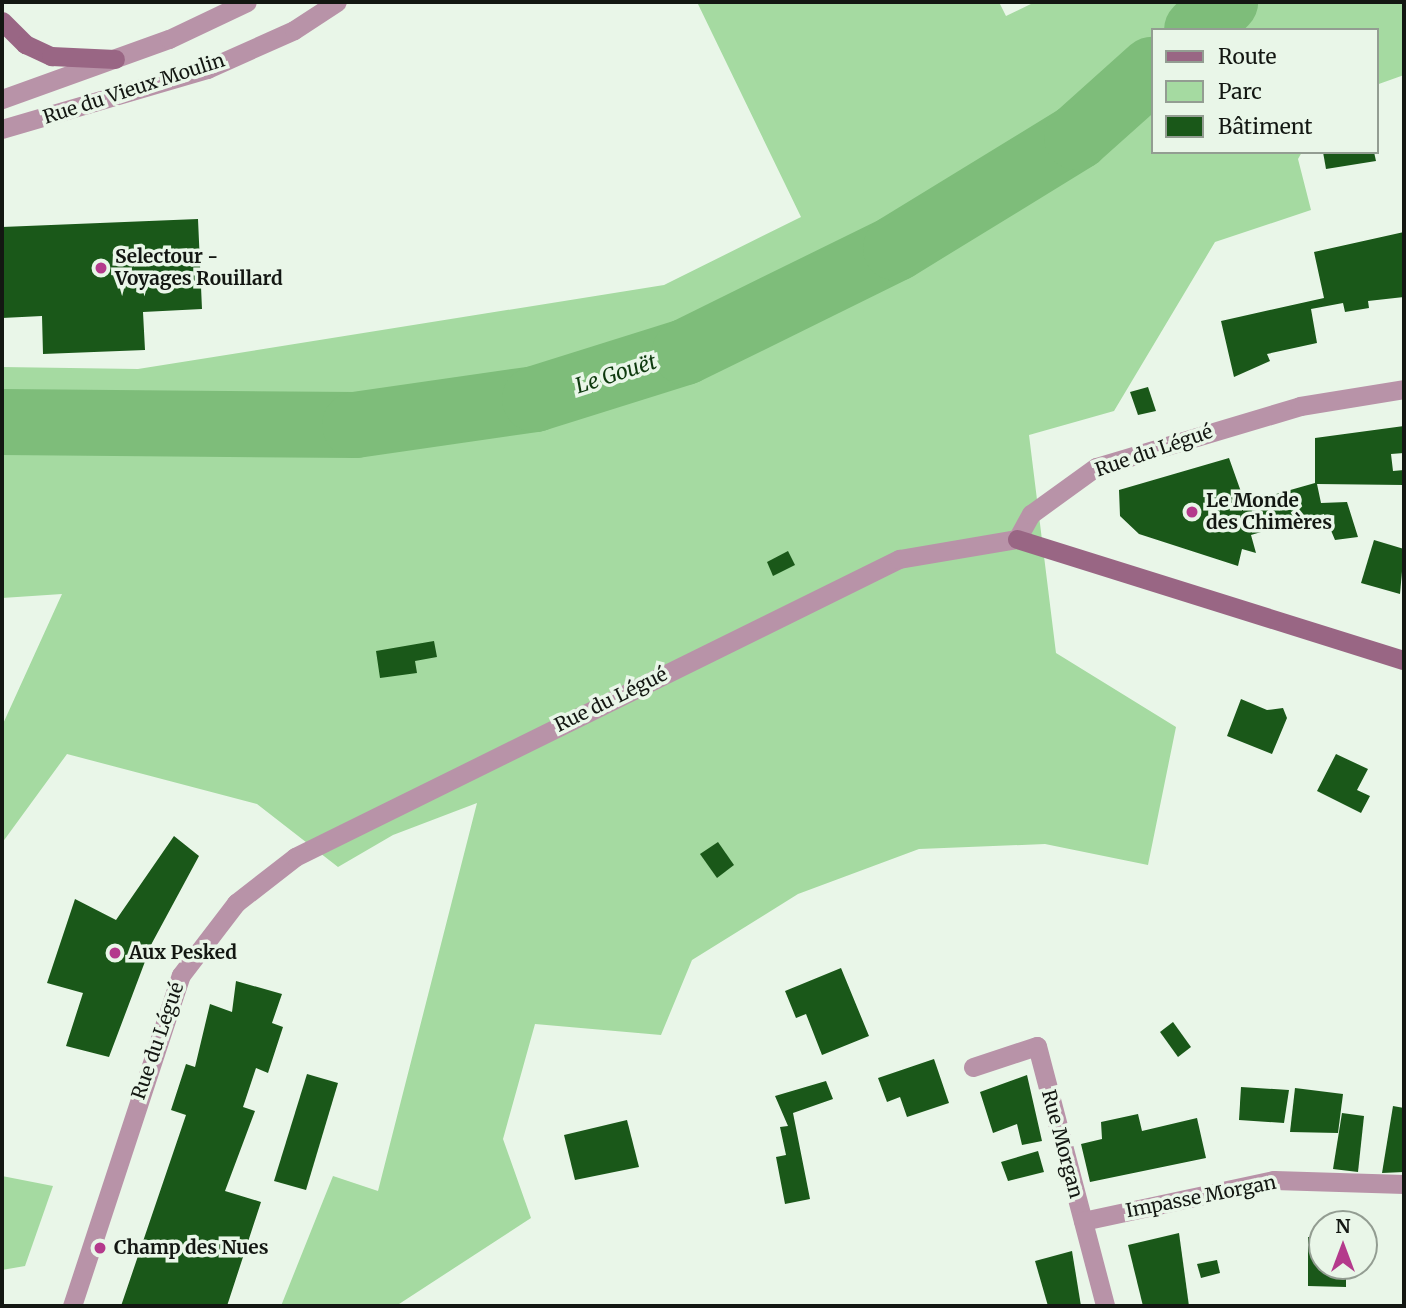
<!DOCTYPE html>
<html>
<head>
<meta charset="utf-8">
<style>
	body { margin:0 }
	#map { position:relative; width:1406px; height:1308px; overflow:hidden; background:#e9f6e8; font-family:Merriweather,serif }
	div>[style] { position:absolute }
	.green>* { inset:0; background:#a5daa1 }
	.river>* { height:66px; margin:-33px; padding:0 33px; transform-origin:33px; border-radius:33px; background:#7ebd7a }
	.building>* { inset:0; background:#1a5819 }
	.minor>* { height:19px; margin:-9.5px; padding:0 9.5px; transform-origin:9.5px; border-radius:9.5px; background:#b893a8 }
	.tertiary>* { height:19px; margin:-9.5px; padding:0 9.5px; transform-origin:9.5px; border-radius:9.5px; background:#b893a8 }
	.secondary>* { height:19px; margin:-9.5px; padding:0 9.5px; transform-origin:9.5px; border-radius:9.5px; background:#996684 }
	.dots>* { width:19px; height:19px; translate:-50% -50%; box-sizing:border-box; border:4px solid #e9f6e8; border-radius:50% }
	span { translate:-50% -50%; white-space:nowrap; text-align:center; line-height:1.15; -webkit-text-stroke:7px #e9f6e8; paint-order:stroke }
	.street-label { font-size:19px; color:#131712 }
	.poi-label { font-size:19px; color:#131712; font-weight:700 }
	.left { translate:0 -50%; text-align:left }
	.water-label { font-size:21px; color:#0e3a0e; font-style:italic }
	.frame { position:absolute; inset:0; border:4px solid #131712; pointer-events:none }
	.legend { position:absolute; left:1151px; top:28px; width:228px; height:126px; box-sizing:border-box; background:#e9f6e8; border:2px solid #939d92; margin:0; padding:9px 12px; list-style:none; font-size:21px; color:#131712 }
	.legend li { display:flex; align-items:center; gap:14px; height:35px }
	.legend b { width:35px; border:2px solid #939d92 }
	.north { position:absolute; left:1308px; top:1210px; width:70px; height:70px; box-sizing:border-box; background:#e9f6e8; border:2px solid #939d92; border-radius:50%; rotate:0deg; font-size:19px; font-weight:700; line-height:28px; text-align:center; color:#131712 }
	.north::after { content:''; display:block; margin:auto; width:24px; height:32px; background:#b43a8c; clip-path:polygon(50% 0,100% 100%,50% 72%,0 100%) }
</style>
</head>
<body>
<div id="map">
	<div class="green">
		<div style="clip-path:polygon(697px 2px,999px 2px,1006px 16px,1035px 2px,1404px 2px,1404px 75px,1376px 85px,1376px 30px,1152px 30px,1152px 152px,1302px 152px,1298px 159px,1311px 210px,1215px 242px,1114px 411px,1029px 435px,1056px 653px,1176px 727px,1148px 865px,1045px 844px,919px 849px,798px 894px,692px 960px,661px 1035px,535px 1024px,503px 1139px,531px 1218px,396px 1306px,281px 1306px,333px 1176px,378px 1191px,477px 803px,393px 835px,338px 867px,257px 804px,67px 754px,2px 843px,2px 726px,62px 594px,2px 598px,2px 367px,138px 369px,664px 285px,801px 217px)"></div>
		<div style="clip-path:polygon(2px 1176px,53px 1186px,25px 1266px,2px 1270px)"></div>
	</div>
	<div class="river">
		<div style="left:1197px;top:30px;width:40px;rotate:-45deg"></div>
		<div style="left:2px;top:422px;width:353px;rotate:0.5deg"></div>
		<div style="left:355px;top:425px;width:182px;rotate:-8.2deg"></div>
		<div style="left:535px;top:399px;width:157px;rotate:-17.4deg"></div>
		<div style="left:685px;top:352px;width:235px;rotate:-26.2deg"></div>
		<div style="left:896px;top:248px;width:212px;rotate:-31.5deg"></div>
		<div style="left:1077px;top:137px;width:101px;rotate:-41.8deg"></div>
	</div>
	<div class="building">
		<div style="clip-path:polygon(1323px 152px,1374px 152px,1376px 161px,1326px 169px)"></div>
		<div style="clip-path:polygon(198px 219px,202px 309px,143px 312px,145px 350px,43px 354px,42px 316px,2px 318px,2px 227px)"></div>
		<div style="clip-path:polygon(1404px 232px,1404px 297px,1368px 301px,1369px 308px,1345px 312px,1343px 303px,1311px 309px,1317px 343px,1267px 354px,1270px 361px,1234px 377px,1221px 321px,1324px 298px,1314px 252px)"></div>
		<div style="clip-path:polygon(1148px 387px,1156px 411px,1138px 415px,1130px 392px)"></div>
		<div style="clip-path:polygon(1404px 426px,1404px 453px,1391px 454px,1393px 471px,1404px 470px,1404px 485px,1317px 484px,1321px 503px,1347px 502px,1358px 537px,1335px 540px,1324px 514px,1299px 520px,1301px 528px,1291px 532px,1288px 524px,1251px 535px,1256px 553px,1242px 549px,1238px 566px,1139px 534px,1120px 516px,1119px 490px,1229px 458px,1245px 503px,1315px 483px,1315px 438px)"></div>
		<div style="clip-path:polygon(1374px 540px,1404px 549px,1400px 594px,1361px 583px)"></div>
		<div style="clip-path:polygon(788px 551px,795px 565px,773px 576px,767px 562px)"></div>
		<div style="clip-path:polygon(434px 641px,437px 657px,415px 661px,417px 673px,380px 678px,376px 651px)"></div>
		<div style="clip-path:polygon(1241px 699px,1267px 710px,1283px 708px,1287px 718px,1272px 754px,1227px 736px)"></div>
		<div style="clip-path:polygon(1336px 754px,1368px 769px,1357px 790px,1370px 796px,1361px 813px,1317px 791px)"></div>
		<div style="clip-path:polygon(174px 836px,199px 856px,152px 943px,109px 1057px,66px 1046px,83px 993px,47px 983px,75px 899px,116px 920px)"></div>
		<div style="clip-path:polygon(718px 842px,734px 865px,717px 878px,700px 854px)"></div>
		<div style="clip-path:polygon(841px 968px,869px 1036px,822px 1055px,806px 1014px,796px 1018px,785px 991px)"></div>
		<div style="clip-path:polygon(236px 981px,282px 994px,272px 1023px,283px 1027px,268px 1073px,256px 1068px,243px 1107px,255px 1111px,225px 1191px,261px 1202px,227px 1306px,121px 1306px,186px 1115px,171px 1110px,186px 1064px,195px 1067px,210px 1004px,232px 1012px)"></div>
		<div style="clip-path:polygon(1173px 1022px,1191px 1047px,1178px 1057px,1160px 1032px)"></div>
		<div style="clip-path:polygon(934px 1059px,949px 1103px,907px 1117px,900px 1097px,887px 1102px,878px 1078px)"></div>
		<div style="clip-path:polygon(307px 1074px,338px 1083px,306px 1190px,274px 1181px)"></div>
		<div style="clip-path:polygon(1027px 1075px,1042px 1141px,1022px 1145px,1017px 1124px,993px 1133px,980px 1092px)"></div>
		<div style="clip-path:polygon(826px 1081px,833px 1099px,793px 1113px,810px 1199px,785px 1204px,776px 1157px,786px 1155px,780px 1127px,788px 1126px,775px 1096px)"></div>
		<div style="clip-path:polygon(1241px 1087px,1289px 1090px,1284px 1123px,1239px 1120px)"></div>
		<div style="clip-path:polygon(1295px 1088px,1343px 1094px,1338px 1133px,1290px 1132px)"></div>
		<div style="clip-path:polygon(1393px 1106px,1404px 1108px,1404px 1172px,1382px 1173px)"></div>
		<div style="clip-path:polygon(1342px 1113px,1364px 1116px,1358px 1172px,1333px 1169px)"></div>
		<div style="clip-path:polygon(1138px 1114px,1142px 1131px,1197px 1118px,1206px 1158px,1090px 1182px,1081px 1144px,1102px 1139px,1101px 1122px)"></div>
		<div style="clip-path:polygon(627px 1120px,639px 1167px,575px 1180px,564px 1135px)"></div>
		<div style="clip-path:polygon(1038px 1151px,1044px 1172px,1008px 1181px,1001px 1162px)"></div>
		<div style="clip-path:polygon(1179px 1233px,1189px 1306px,1143px 1306px,1128px 1245px)"></div>
		<div style="clip-path:polygon(1308px 1237px,1322px 1237px,1322px 1266px,1346px 1266px,1346px 1287px,1308px 1286px)"></div>
		<div style="clip-path:polygon(1072px 1251px,1081px 1306px,1048px 1306px,1035px 1261px)"></div>
		<div style="clip-path:polygon(1217px 1260px,1220px 1273px,1201px 1278px,1197px 1264px)"></div>
	</div>
	<div class="minor">
		<div style="left:973px;top:1067px;width:67px;rotate:-18.2deg"></div>
		<div style="left:1037px;top:1046px;width:269px;rotate:75.3deg"></div>
		<div style="left:1083px;top:1221px;width:195px;rotate:-12.1deg"></div>
		<div style="left:1274px;top:1180px;width:130px;rotate:1.8deg"></div>
	</div>
	<div class="tertiary">
		<div style="left:2px;top:99px;width:177px;rotate:-19.8deg"></div>
		<div style="left:169px;top:39px;width:86px;rotate:-25.4deg"></div>
		<div style="left:2px;top:129px;width:214px;rotate:-16.3deg"></div>
		<div style="left:207px;top:69px;width:95px;rotate:-24.1deg"></div>
		<div style="left:294px;top:30px;width:51px;rotate:-33.1deg"></div>
		<div style="left:72px;top:1306px;width:348px;rotate:-71.8deg"></div>
		<div style="left:181px;top:975px;width:91px;rotate:-52.6deg"></div>
		<div style="left:236px;top:903px;width:75px;rotate:-37.9deg"></div>
		<div style="left:295px;top:857px;width:674px;rotate:-26.26deg"></div>
		<div style="left:899px;top:559px;width:120px;rotate:-9.6deg"></div>
		<div style="left:1017px;top:539px;width:29px;rotate:-61deg"></div>
		<div style="left:1031px;top:514px;width:80px;rotate:-35.9deg"></div>
		<div style="left:1096px;top:467px;width:213px;rotate:-16.6deg"></div>
		<div style="left:1300px;top:406px;width:105px;rotate:-9.3deg"></div>
	</div>
	<div class="secondary">
		<div style="left:2px;top:21px;width:33px;rotate:45deg"></div>
		<div style="left:25px;top:44px;width:29px;rotate:25deg"></div>
		<div style="left:51px;top:56px;width:64px;rotate:2.7deg"></div>
		<div style="left:1017px;top:539px;width:405px;rotate:17.4deg"></div>
	</div>
	<div class="dots">
		<div style="left:101px;top:268px;background:#b43a8c"></div>
		<div style="left:1192px;top:512px;background:#b43a8c"></div>
		<div style="left:115px;top:953px;background:#b43a8c"></div>
		<div style="left:100px;top:1248px;background:#b43a8c"></div>
	</div>
	<div class="street-label">
		<span style="left:134px;top:89px;rotate:-18deg">Rue du Vieux Moulin</span>
		<span style="left:1154px;top:451px;rotate:-19deg">Rue du Légué</span>
		<span style="left:611px;top:700px;rotate:-26deg">Rue du Légué</span>
		<span style="left:158px;top:1041px;rotate:-71deg">Rue du Légué</span>
		<span style="left:1062px;top:1144px;rotate:75deg">Rue Morgan</span>
		<span style="left:1201px;top:1197px;rotate:-11deg">Impasse Morgan</span>
	</div>
	<div class="poi-label">
		<span class="left" style="left:115px;top:268px">Selectour -<br>Voyages Rouillard</span>
		<span class="left" style="left:1206px;top:512px">Le Monde<br>des Chimères</span>
		<span class="left" style="left:129px;top:953px">Aux Pesked</span>
		<span class="left" style="left:114px;top:1248px">Champ des Nues</span>
	</div>
	<div class="water-label">
		<span style="left:616px;top:374px;rotate:-18deg">Le Gouët</span>
	</div>
	<div class="frame"></div>
	<ul class="legend">
	<li><b style="height:9px;background:#996684"></b>Route</li>
	<li><b style="height:19px;background:#a5daa1"></b>Parc</li>
	<li><b style="height:19px;background:#1a5819"></b>Bâtiment</li>
	</ul>
	<div class="north">N</div>
</div>
</body>
</html>
